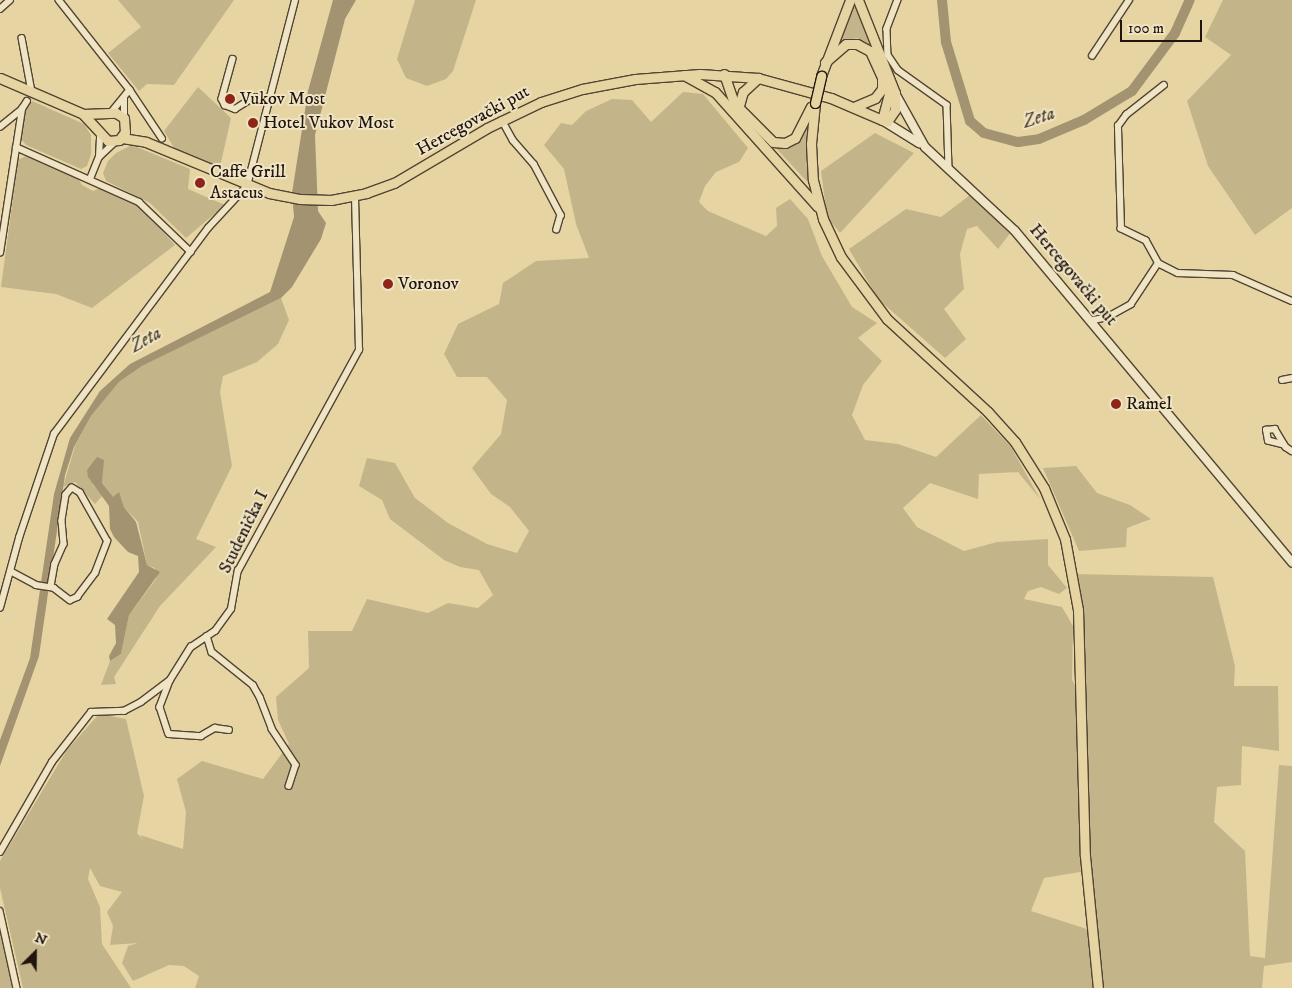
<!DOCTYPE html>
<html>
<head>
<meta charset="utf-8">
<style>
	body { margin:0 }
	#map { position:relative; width:1292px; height:988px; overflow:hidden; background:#e6d5a3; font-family:"IM FELL DW Pica",serif }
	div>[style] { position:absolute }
	.green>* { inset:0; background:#c4b48a }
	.water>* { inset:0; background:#a39371 }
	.river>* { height:10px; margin:-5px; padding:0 5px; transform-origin:5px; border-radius:5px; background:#a39371 }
	.roads { filter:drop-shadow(1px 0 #524434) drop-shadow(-1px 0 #524434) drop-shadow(0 1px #524434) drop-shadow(0 -1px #524434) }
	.minor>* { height:5.5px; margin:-2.75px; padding:0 2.75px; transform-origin:2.75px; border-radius:2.75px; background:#efe4c3 }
	.secondary>* { height:8px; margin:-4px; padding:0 4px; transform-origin:4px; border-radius:4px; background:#efe4c3 }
	.primary>* { height:9px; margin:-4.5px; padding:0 4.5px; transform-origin:4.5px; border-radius:4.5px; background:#e6d5a3 }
	.bridges { filter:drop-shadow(1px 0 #20140f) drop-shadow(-1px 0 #20140f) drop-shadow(0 1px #20140f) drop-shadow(0 -1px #20140f) }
	.primary-bridge>* { height:9px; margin:-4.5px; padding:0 4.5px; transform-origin:4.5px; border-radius:4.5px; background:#e6d5a3 }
	.dots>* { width:14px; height:14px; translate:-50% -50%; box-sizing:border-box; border:2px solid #efe4c3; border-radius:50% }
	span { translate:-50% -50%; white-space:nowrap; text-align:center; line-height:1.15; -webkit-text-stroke:4px #efe4c3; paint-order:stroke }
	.poi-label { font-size:18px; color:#20140f }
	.left { translate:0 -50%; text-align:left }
	.street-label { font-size:18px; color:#20140f }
	.water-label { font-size:19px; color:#544736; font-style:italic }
	.north { position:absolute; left:10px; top:928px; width:50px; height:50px; -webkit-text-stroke:4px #efe4c3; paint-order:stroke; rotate:23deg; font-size:14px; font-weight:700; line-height:20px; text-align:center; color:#20140f }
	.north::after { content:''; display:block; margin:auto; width:18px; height:22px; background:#20140f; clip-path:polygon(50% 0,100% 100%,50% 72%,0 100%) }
	.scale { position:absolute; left:1120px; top:20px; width:82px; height:22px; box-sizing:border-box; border:2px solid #20140f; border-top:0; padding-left:6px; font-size:15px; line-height:18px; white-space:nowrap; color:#20140f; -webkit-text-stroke:4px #efe4c3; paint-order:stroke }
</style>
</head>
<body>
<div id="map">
	<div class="green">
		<div style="clip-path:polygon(118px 0,234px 0,174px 85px,147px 84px,139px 91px,108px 53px,141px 27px)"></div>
		<div style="clip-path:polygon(415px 0,476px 0,453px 71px,446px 79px,427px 86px,406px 78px,397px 59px)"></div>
		<div style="clip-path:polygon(855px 0,895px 100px,889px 112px,892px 101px,873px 48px,857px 38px,836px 43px)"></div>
		<div style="clip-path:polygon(1223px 0,1292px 0,1292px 208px,1255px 235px,1208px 166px,1187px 101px,1231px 55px,1205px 37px)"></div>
		<div style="clip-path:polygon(723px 79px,731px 97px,767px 135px,788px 143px,810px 118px,812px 187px,725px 93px)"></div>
		<div style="clip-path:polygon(198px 87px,231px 118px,220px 167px,176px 151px,164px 131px)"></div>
		<div style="clip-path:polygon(evenodd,683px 92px,703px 94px,748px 148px,739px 162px,716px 172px,705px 186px,699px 202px,708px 211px,766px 236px,777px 226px,776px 208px,790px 199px,808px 219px,822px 256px,852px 307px,877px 323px,858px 338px,882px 361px,863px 385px,852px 415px,865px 440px,898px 444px,936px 457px,981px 415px,1011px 447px,1040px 499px,1018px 472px,979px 474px,978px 499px,930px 483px,903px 508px,917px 527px,964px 551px,997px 542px,1048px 539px,1048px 565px,1067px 588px,1059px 594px,1041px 587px,1028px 591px,1024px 599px,1062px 607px,1073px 626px,1072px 680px,1080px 693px,1074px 574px,1213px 577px,1235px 666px,1234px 686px,1278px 686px,1279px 751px,1242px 746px,1241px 785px,1217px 787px,1214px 822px,1245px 851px,1250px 956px,1265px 958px,1279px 765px,1292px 766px,1292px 962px,1264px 966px,1262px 988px,195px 988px,199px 976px,184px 966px,169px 965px,133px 981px,122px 963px,128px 946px,138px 943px,110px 945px,113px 926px,107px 912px,122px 892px,100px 886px,90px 868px,88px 879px,100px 907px,102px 944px,131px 988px,23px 988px,0 888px,0 861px,67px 750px,99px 714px,126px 719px,144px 796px,137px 833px,143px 840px,140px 835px,183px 849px,186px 812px,177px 779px,202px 761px,263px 779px,289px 744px,278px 720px,276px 697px,309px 668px,308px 631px,352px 631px,367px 599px,428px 613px,448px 603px,478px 608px,493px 595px,479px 570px,460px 567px,444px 560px,390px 519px,382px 500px,359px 486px,367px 458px,395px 463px,415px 498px,448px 523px,487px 544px,517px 553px,529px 531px,510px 507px,491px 494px,472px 468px,501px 434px,507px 400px,487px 377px,457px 377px,444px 354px,458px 324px,499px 304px,503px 283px,536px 261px,589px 258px,576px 224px,564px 169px,544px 145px,561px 123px,572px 125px,586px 111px,612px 99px,632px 100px,651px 122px,683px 92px,1086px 871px,1090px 930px,1031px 911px,1044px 878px,1086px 871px)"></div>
		<div style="clip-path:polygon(32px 101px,84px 124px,91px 135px,91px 154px,87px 166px,81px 169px,26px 145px,20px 138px,24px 109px)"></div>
		<div style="clip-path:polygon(875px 133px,914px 153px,840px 233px,827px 217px,821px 171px)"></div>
		<div style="clip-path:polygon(132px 145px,190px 169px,188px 189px,225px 205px,186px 238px,150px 203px,106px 181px,103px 173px,108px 161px,116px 153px)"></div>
		<div style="clip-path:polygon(26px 156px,78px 178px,82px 185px,93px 191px,100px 188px,139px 206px,175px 245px,92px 308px,56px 294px,1px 287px,18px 160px)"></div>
		<div style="clip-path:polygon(970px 195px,1011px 232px,998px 249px,977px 226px,967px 229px,960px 254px,964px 289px,944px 309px,966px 339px,945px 358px,878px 299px,849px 249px,906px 209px,941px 217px)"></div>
		<div style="clip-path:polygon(281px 298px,289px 320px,278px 344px,257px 362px,223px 376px,220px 392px,232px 466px,196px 539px,216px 547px,160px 606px,114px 677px,116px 684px,101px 685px,110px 661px,121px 654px,129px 615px,156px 579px,155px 568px,147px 565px,138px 522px,124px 507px,119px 493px,113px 498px,102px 483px,103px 460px,93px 485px,103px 495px,95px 504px,75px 482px,63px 487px,75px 446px,91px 416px,119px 382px,142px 366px)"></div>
		<div style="clip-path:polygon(1076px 466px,1097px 493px,1130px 505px,1151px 519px,1127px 528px,1126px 547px,1079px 551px,1043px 468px)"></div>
		<div style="clip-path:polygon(0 911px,16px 988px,0 988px)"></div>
	</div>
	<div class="water">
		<div style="clip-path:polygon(333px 0,356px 0,345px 19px,315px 135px,318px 211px,326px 223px,321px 239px,292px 287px,281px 298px,142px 366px,119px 382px,91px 416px,74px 447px,65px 475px,39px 656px,0 766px,0 740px,30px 658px,54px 494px,70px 438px,100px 391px,130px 364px,270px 292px,294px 217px,292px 193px,308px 91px)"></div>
		<div style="clip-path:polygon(97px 457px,104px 460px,102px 483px,113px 497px,119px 492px,124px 507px,136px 522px,147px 565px,160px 572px,129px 615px,121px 654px,110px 661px,109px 656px,116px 643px,115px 625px,107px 619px,139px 572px,138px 556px,128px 552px,114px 537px,110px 529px,109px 506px,88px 477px,87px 470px)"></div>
	</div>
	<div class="river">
		<div style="left:942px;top:0;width:42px;rotate:84.6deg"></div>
		<div style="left:946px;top:42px;width:83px;rotate:73.1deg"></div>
		<div style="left:970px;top:121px;width:18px;rotate:41deg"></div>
		<div style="left:984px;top:133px;width:35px;rotate:15deg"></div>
		<div style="left:1018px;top:142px;width:21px;rotate:-8deg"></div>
		<div style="left:1039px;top:139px;width:49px;rotate:-22.9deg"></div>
		<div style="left:1084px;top:120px;width:56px;rotate:-31.1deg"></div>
		<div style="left:1132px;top:91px;width:72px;rotate:-53.4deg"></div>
		<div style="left:1175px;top:33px;width:36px;rotate:-66deg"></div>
	</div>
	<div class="roads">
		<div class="minor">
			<div style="left:59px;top:0;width:115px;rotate:51.7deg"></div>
			<div style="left:130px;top:90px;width:28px;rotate:129deg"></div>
			<div style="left:898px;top:0;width:31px;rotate:111deg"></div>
			<div style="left:887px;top:29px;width:26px;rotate:88deg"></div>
			<div style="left:888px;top:55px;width:18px;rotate:56deg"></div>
			<div style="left:898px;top:70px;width:60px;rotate:35.5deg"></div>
			<div style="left:947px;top:105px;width:62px;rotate:88.2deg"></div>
			<div style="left:0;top:9px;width:13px;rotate:-42deg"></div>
			<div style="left:22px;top:38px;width:55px;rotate:79.5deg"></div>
			<div style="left:1092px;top:56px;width:67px;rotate:-56.5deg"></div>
			<div style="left:233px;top:59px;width:41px;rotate:105.4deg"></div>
			<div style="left:222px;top:99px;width:7px;rotate:63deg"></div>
			<div style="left:225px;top:105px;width:11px;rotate:22deg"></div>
			<div style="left:235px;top:109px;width:22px;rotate:-32deg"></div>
			<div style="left:254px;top:97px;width:16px;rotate:7deg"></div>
			<div style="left:130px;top:90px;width:58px;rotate:56.3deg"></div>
			<div style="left:124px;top:118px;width:19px;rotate:-90deg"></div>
			<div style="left:502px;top:120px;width:23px;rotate:61deg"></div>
			<div style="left:513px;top:140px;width:32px;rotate:49deg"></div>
			<div style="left:534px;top:164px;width:58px;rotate:62.1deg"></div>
			<div style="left:561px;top:215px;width:15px;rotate:106deg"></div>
			<div style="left:0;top:127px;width:27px;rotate:-39deg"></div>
			<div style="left:16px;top:147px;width:135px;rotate:24.1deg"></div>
			<div style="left:139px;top:202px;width:72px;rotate:43.9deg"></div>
			<div style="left:99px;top:157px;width:22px;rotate:-87deg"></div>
			<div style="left:90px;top:179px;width:24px;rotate:-68deg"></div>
			<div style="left:99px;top:157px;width:22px;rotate:-43deg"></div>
			<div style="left:0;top:253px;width:146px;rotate:-81.3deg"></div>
			<div style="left:22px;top:109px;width:9px;rotate:-58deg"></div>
			<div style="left:1158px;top:263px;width:22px;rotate:27deg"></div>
			<div style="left:1178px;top:273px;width:55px;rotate:2.1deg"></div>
			<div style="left:1233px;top:275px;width:64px;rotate:23.8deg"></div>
			<div style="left:1090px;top:321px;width:18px;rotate:-13deg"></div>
			<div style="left:1108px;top:317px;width:26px;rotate:-29deg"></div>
			<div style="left:1131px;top:304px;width:49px;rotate:-56.6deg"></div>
			<div style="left:1158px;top:263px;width:25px;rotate:-119deg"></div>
			<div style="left:1146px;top:241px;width:28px;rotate:-154deg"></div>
			<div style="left:1121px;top:229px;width:103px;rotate:-91.7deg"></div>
			<div style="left:1118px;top:126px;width:14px;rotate:-54deg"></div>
			<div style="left:1126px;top:115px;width:48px;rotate:-38.3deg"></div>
			<div style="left:1282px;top:380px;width:10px;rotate:-11deg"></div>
			<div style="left:1284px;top:445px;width:16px;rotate:-166deg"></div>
			<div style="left:1268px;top:441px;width:11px;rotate:-100deg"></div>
			<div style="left:1266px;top:430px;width:9px;rotate:-6deg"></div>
			<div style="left:1275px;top:429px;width:21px;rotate:59deg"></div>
			<div style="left:1286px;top:447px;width:7px;rotate:34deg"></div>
			<div style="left:12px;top:572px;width:27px;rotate:28deg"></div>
			<div style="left:36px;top:585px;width:18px;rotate:9deg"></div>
			<div style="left:54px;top:588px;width:20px;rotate:37deg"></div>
			<div style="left:70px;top:600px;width:8px;rotate:-23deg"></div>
			<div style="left:77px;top:597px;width:30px;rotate:-53deg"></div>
			<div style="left:95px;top:573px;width:34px;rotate:-69deg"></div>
			<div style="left:107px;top:541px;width:55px;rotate:-119.4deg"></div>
			<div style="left:80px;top:493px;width:9px;rotate:-148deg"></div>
			<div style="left:72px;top:488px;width:9px;rotate:131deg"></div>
			<div style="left:66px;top:495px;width:26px;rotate:99deg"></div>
			<div style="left:62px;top:521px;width:23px;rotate:85deg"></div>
			<div style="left:64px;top:544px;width:22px;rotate:114deg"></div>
			<div style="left:55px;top:564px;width:23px;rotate:100deg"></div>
			<div style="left:0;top:608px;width:73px;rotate:-74.8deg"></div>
			<div style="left:19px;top:538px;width:110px;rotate:-71.4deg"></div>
			<div style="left:54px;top:434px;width:257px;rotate:-53.2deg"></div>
			<div style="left:208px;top:228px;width:57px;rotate:-47.1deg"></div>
			<div style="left:247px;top:186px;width:192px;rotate:-75.5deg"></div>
			<div style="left:207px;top:636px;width:17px;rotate:73deg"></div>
			<div style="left:212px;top:652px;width:53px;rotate:38.8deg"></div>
			<div style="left:253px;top:685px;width:14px;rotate:60deg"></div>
			<div style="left:260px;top:697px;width:34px;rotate:69deg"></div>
			<div style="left:272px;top:729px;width:43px;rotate:56.3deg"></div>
			<div style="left:296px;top:765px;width:22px;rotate:108deg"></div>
			<div style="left:170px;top:681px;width:28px;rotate:111deg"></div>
			<div style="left:160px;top:707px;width:28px;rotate:72deg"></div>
			<div style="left:169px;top:734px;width:32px;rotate:4deg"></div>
			<div style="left:201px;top:736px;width:16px;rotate:-30deg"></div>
			<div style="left:215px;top:728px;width:14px;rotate:8deg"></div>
			<div style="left:0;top:852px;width:104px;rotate:-60deg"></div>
			<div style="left:52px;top:762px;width:63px;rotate:-52deg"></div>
			<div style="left:91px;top:712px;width:33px;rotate:-2deg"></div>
			<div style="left:124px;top:711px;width:19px;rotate:-28deg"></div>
			<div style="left:141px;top:702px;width:36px;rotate:-37deg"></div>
			<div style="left:170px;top:680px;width:39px;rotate:-58deg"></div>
			<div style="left:191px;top:647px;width:29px;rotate:-34deg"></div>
			<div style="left:215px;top:631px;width:27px;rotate:-54deg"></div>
			<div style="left:231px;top:609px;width:39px;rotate:-80deg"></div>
			<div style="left:238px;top:571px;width:252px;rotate:-61.3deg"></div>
			<div style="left:359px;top:350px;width:154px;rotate:-91.5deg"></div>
			<div style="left:0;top:911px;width:79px;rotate:77.6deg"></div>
		</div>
		<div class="secondary">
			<div style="left:896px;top:95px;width:60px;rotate:60.9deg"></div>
			<div style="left:925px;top:147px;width:123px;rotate:43deg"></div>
			<div style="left:1015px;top:231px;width:432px;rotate:50.1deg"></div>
			<div style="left:882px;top:120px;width:44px;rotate:31.9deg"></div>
		</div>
		<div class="primary">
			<div style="left:858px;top:0;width:100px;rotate:68.3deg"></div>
			<div style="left:895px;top:93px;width:17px;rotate:90deg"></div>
			<div style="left:895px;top:110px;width:14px;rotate:124deg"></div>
			<div style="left:724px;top:74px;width:31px;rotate:71deg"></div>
			<div style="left:734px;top:103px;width:55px;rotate:45deg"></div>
			<div style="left:773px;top:142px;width:12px;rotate:5deg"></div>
			<div style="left:785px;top:143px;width:11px;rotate:-27deg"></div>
			<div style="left:795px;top:138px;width:35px;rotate:-63deg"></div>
			<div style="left:684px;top:75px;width:35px;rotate:29deg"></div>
			<div style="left:715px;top:92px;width:154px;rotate:48.2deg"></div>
			<div style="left:821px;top:76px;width:81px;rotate:-69.1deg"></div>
			<div style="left:0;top:78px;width:90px;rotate:23.4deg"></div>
			<div style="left:83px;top:114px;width:33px;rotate:-2deg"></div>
			<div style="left:116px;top:113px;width:9px;rotate:32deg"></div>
			<div style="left:124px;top:118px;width:14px;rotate:86deg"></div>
			<div style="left:125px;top:132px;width:10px;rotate:127deg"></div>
			<div style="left:119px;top:140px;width:11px;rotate:175deg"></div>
			<div style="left:108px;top:141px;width:37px;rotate:-133deg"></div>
			<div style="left:815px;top:103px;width:41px;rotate:95.6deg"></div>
			<div style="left:811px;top:144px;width:36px;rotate:87deg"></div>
			<div style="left:813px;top:180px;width:40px;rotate:75.6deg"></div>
			<div style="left:823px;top:219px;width:42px;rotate:64.7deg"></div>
			<div style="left:841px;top:257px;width:77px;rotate:53.4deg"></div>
			<div style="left:887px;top:319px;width:137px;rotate:42.6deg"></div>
			<div style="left:988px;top:412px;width:40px;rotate:48deg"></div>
			<div style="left:1015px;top:442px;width:54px;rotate:57.8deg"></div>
			<div style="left:1044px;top:488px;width:55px;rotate:67.6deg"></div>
			<div style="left:1065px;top:539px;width:72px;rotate:79.6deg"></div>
			<div style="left:1078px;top:610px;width:246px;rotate:88.4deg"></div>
			<div style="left:1085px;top:856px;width:133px;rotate:84.4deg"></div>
			<div style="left:854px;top:107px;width:23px;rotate:-23deg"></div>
			<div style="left:875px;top:98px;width:11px;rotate:-52deg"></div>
			<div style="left:882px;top:89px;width:10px;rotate:-90deg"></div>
			<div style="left:738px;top:109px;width:18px;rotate:-74deg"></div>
			<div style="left:743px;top:92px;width:21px;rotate:-43deg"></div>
			<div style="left:122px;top:138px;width:24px;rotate:9deg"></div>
			<div style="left:146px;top:142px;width:133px;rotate:22.5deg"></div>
			<div style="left:269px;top:193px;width:32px;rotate:11deg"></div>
			<div style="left:300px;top:199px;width:31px;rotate:2deg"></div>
			<div style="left:331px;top:200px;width:36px;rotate:-11deg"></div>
			<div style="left:366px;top:193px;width:30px;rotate:-20deg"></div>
			<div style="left:394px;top:183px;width:108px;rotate:-30.6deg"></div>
			<div style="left:487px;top:128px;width:60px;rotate:-25.7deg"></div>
			<div style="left:541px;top:102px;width:43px;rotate:-17.6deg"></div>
			<div style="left:582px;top:89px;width:54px;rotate:-10.7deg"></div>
			<div style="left:635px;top:79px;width:65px;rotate:-4.4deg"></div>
			<div style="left:700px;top:74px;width:58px;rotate:3.9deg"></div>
			<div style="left:758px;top:78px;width:76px;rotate:15.3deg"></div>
			<div style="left:831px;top:98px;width:56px;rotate:23.3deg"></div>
			<div style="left:882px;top:120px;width:28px;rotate:-75deg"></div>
			<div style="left:889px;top:93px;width:46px;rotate:-114.3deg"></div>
			<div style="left:870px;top:51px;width:15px;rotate:-152deg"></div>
			<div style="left:857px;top:44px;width:11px;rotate:180deg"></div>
			<div style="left:846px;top:44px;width:28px;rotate:139deg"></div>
		</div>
	</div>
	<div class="bridges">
		<div class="primary-bridge">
			<div style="left:815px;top:103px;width:28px;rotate:-77deg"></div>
		</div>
	</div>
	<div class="dots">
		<div style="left:230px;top:99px;background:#8f2418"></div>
		<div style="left:253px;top:123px;background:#8f2418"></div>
		<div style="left:200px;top:183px;background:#8f2418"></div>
		<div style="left:388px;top:284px;background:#8f2418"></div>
		<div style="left:1116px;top:404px;background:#8f2418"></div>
	</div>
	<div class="poi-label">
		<span class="left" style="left:240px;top:99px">Vukov Most</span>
		<span class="left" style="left:263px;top:123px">Hotel Vukov Most</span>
		<span class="left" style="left:210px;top:183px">Caffe Grill<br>Astacus</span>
		<span class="left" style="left:398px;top:284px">Voronov</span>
		<span class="left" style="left:1126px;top:404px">Ramel</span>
	</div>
	<div class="street-label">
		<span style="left:473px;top:121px;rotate:-29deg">Hercegovački put</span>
		<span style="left:1073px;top:275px;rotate:50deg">Hercegovački put</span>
		<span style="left:244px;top:532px;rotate:-64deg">Studenička I</span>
	</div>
	<div class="water-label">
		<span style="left:1039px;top:118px;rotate:-18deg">Zeta</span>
		<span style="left:146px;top:340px;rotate:-30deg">Zeta</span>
	</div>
	<div class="north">N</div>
	<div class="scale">100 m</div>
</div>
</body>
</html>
